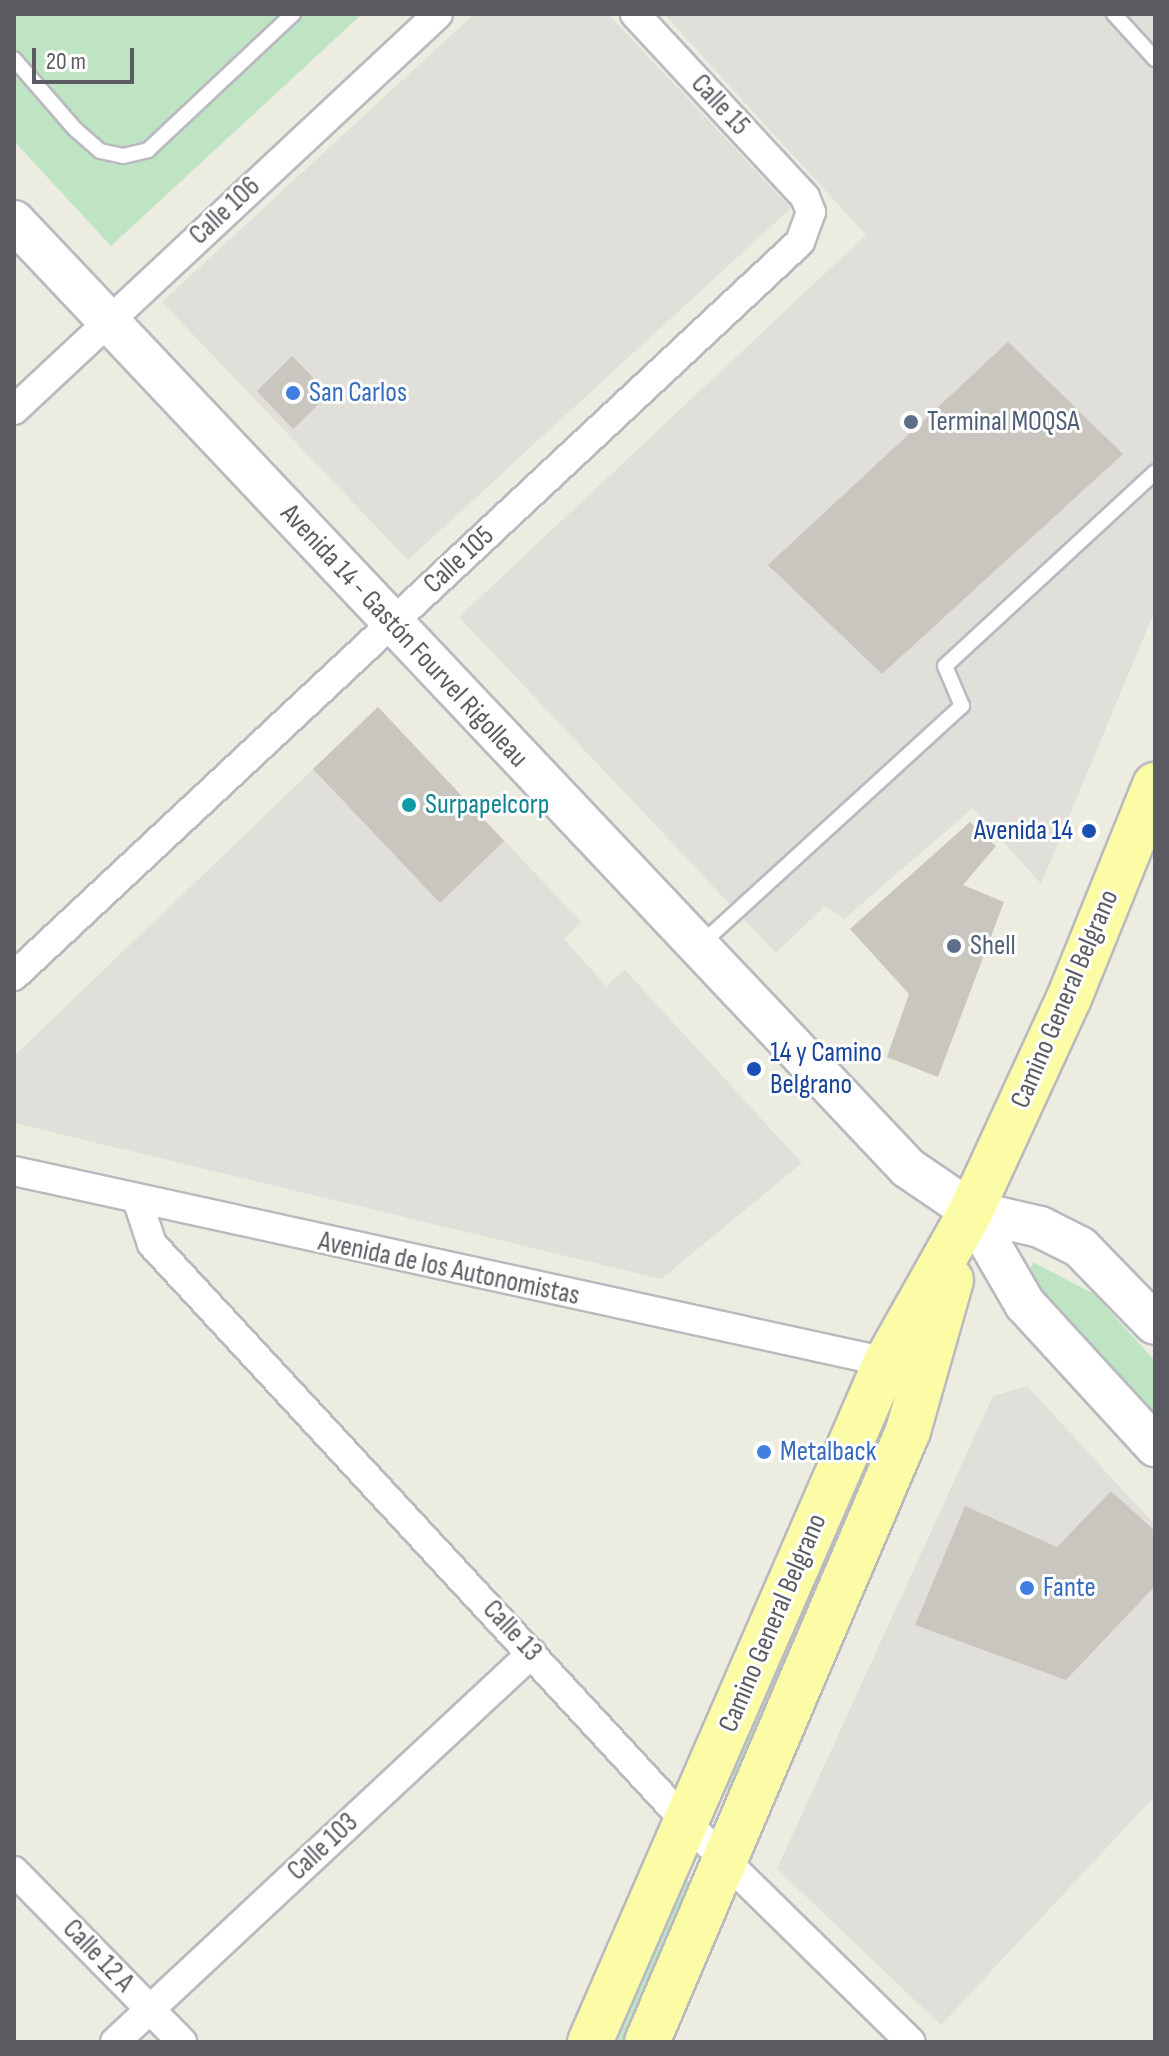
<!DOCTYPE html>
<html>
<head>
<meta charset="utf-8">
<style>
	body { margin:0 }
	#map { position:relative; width:1169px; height:2056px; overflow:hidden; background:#edece1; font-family:"Sofia Sans Condensed",sans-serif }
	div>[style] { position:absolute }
	.industrial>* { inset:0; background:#e0dfd9 }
	.green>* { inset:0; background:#bee4c4 }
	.building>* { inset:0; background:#c8c6bf }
	.roads { filter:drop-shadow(2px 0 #b9bac0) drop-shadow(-2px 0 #b9bac0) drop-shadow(0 2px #b9bac0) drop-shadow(0 -2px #b9bac0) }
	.lane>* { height:14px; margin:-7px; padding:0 7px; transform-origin:7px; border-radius:7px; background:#fff }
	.street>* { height:28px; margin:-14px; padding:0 14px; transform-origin:14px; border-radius:14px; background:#fff }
	.secondary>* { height:40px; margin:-20px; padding:0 20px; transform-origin:20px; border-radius:20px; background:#fff }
	.primary>* { height:44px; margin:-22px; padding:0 22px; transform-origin:22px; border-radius:22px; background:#fdfca6 }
	.dots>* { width:22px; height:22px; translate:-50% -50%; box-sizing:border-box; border:4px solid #fff; border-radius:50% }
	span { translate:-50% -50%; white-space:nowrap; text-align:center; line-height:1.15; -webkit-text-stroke:6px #fff; paint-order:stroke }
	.street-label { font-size:28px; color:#5a5c62 }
	.shop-label { font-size:28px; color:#366cbe }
	.left { translate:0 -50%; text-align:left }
	.service-label { font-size:28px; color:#4e5e75 }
	.culture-label { font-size:28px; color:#0d838f }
	.transit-label { font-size:28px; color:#164399 }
	.right { translate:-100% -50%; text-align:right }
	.frame { position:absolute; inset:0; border:16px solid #5a5c62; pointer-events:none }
	.scale { position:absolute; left:32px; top:48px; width:102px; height:36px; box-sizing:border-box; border:4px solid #5a5c62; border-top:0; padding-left:10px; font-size:24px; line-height:28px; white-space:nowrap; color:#5a5c62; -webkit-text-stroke:6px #fff; paint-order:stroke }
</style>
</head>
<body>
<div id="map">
	<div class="industrial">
		<div style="clip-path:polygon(474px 14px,608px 14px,791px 208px,408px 560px,162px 302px)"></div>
		<div style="clip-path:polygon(664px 14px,1155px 14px,1155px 610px,1041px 884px,973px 808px,844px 919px,825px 906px,776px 953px,459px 617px,866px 235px)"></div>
		<div style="clip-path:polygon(378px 707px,581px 922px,564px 939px,606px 986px,625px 970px,802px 1163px,661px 1279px,14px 1123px,14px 1056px)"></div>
		<div style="clip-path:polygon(1027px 1386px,1155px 1525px,1155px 1796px,941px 2025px,777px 1869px,993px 1396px)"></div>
	</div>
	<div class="green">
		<div style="clip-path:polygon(14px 14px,362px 14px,111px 246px,14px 141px)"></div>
		<div style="clip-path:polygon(1033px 1262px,1094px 1294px,1155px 1361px,1155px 1418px,1028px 1276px)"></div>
		<div style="clip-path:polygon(831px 1546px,837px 1555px,732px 1794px,725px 1787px)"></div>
		<div style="clip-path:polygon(687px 1880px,693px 1888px,627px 2042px,617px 2042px)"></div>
	</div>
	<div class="building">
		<div style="clip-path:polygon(1008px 342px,1123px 454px,882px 674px,768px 565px)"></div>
		<div style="clip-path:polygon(292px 356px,329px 394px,293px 429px,257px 391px)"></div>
		<div style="clip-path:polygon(378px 707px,504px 841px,440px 903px,313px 769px)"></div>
		<div style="clip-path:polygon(970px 822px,996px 846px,963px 885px,1004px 902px,938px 1077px,887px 1057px,909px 994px,850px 929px)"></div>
		<div style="clip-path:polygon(1111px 1491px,1155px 1531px,1155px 1586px,1066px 1680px,915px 1625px,965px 1506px,1057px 1547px)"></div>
	</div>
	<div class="roads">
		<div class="lane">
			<div style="left:1114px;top:14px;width:61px;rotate:47.7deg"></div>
			<div style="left:14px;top:59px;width:94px;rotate:48.9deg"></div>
			<div style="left:76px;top:130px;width:32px;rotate:41deg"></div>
			<div style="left:100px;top:151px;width:24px;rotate:12deg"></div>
			<div style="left:123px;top:156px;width:26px;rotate:-13deg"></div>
			<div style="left:148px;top:150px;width:199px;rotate:-43.2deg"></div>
			<div style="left:700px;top:945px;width:355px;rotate:-42.4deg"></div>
			<div style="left:962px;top:706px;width:43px;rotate:-113deg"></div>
			<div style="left:945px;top:666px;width:286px;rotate:-42.7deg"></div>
		</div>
		<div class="street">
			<div style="left:14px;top:410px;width:580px;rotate:-43.04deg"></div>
			<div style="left:14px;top:976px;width:1075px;rotate:-43.04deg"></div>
			<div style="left:800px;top:242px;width:32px;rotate:-70deg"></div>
			<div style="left:811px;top:212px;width:16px;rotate:-112deg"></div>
			<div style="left:805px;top:197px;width:250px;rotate:-132.9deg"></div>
			<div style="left:14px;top:1171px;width:893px;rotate:12.35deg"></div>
			<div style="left:138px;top:1202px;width:44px;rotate:71.6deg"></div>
			<div style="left:152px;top:1244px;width:788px;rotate:47.26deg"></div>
			<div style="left:687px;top:1823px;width:313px;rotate:44.4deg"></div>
			<div style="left:14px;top:1871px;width:240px;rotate:45.5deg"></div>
			<div style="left:115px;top:2042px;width:570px;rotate:-43.01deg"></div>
		</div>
		<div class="secondary">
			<div style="left:14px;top:221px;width:1302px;rotate:46.65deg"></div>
			<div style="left:908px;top:1168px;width:76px;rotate:34.3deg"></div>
			<div style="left:971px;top:1211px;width:71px;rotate:13.1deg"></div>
			<div style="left:1040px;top:1227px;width:45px;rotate:26.6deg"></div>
			<div style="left:1080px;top:1247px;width:107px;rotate:45.8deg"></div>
			<div style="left:971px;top:1211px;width:108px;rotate:59.9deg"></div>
			<div style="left:1025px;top:1304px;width:193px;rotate:47.5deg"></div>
		</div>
		<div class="primary">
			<div style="left:590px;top:2042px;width:742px;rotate:-66.48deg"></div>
			<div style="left:886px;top:1362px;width:173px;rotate:-60.6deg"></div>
			<div style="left:971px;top:1211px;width:234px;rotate:-65.3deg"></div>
			<div style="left:1069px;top:998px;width:230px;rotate:-68deg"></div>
			<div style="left:647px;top:2042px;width:664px;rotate:-66.87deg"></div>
			<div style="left:908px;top:1431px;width:157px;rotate:-74.1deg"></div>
		</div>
	</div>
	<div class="dots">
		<div style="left:293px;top:393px;background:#3f7fe0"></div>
		<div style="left:911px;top:422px;background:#5c6f8a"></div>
		<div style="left:409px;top:805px;background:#0f9aa8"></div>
		<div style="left:1089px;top:831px;background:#1a4fb4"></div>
		<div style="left:954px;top:946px;background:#5c6f8a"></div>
		<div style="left:754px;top:1069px;background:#1a4fb4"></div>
		<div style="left:764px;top:1452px;background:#3f7fe0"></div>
		<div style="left:1027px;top:1588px;background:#3f7fe0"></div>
	</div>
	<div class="street-label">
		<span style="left:720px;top:105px;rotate:47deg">Calle 15</span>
		<span style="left:225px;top:211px;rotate:-43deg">Calle 106</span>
		<span style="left:459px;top:560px;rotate:-43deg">Calle 105</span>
		<span style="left:404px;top:636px;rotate:47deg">Avenida 14 - Gastón Fourvel Rigolleau</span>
		<span style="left:1065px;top:999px;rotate:-67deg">Camino General Belgrano</span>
		<span style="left:449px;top:1269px;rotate:12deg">Avenida de los Autonomistas</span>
		<span style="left:773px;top:1623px;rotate:-67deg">Camino General Belgrano</span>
		<span style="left:512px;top:1631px;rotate:47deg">Calle 13</span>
		<span style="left:323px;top:1847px;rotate:-43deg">Calle 103</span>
		<span style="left:98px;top:1956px;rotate:46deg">Calle 12 A</span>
	</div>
	<div class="shop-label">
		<span class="left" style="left:309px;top:393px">San Carlos</span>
		<span class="left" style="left:780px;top:1452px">Metalback</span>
		<span class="left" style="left:1043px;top:1588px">Fante</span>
	</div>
	<div class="service-label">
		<span class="left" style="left:927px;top:422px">Terminal MOQSA</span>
		<span class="left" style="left:970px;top:946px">Shell</span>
	</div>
	<div class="culture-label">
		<span class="left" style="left:425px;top:805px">Surpapelcorp</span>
	</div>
	<div class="transit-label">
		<span class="right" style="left:1073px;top:831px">Avenida 14</span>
		<span class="left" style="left:770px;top:1069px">14 y Camino<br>Belgrano</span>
	</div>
	<div class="frame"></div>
	<div class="scale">20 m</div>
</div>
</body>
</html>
